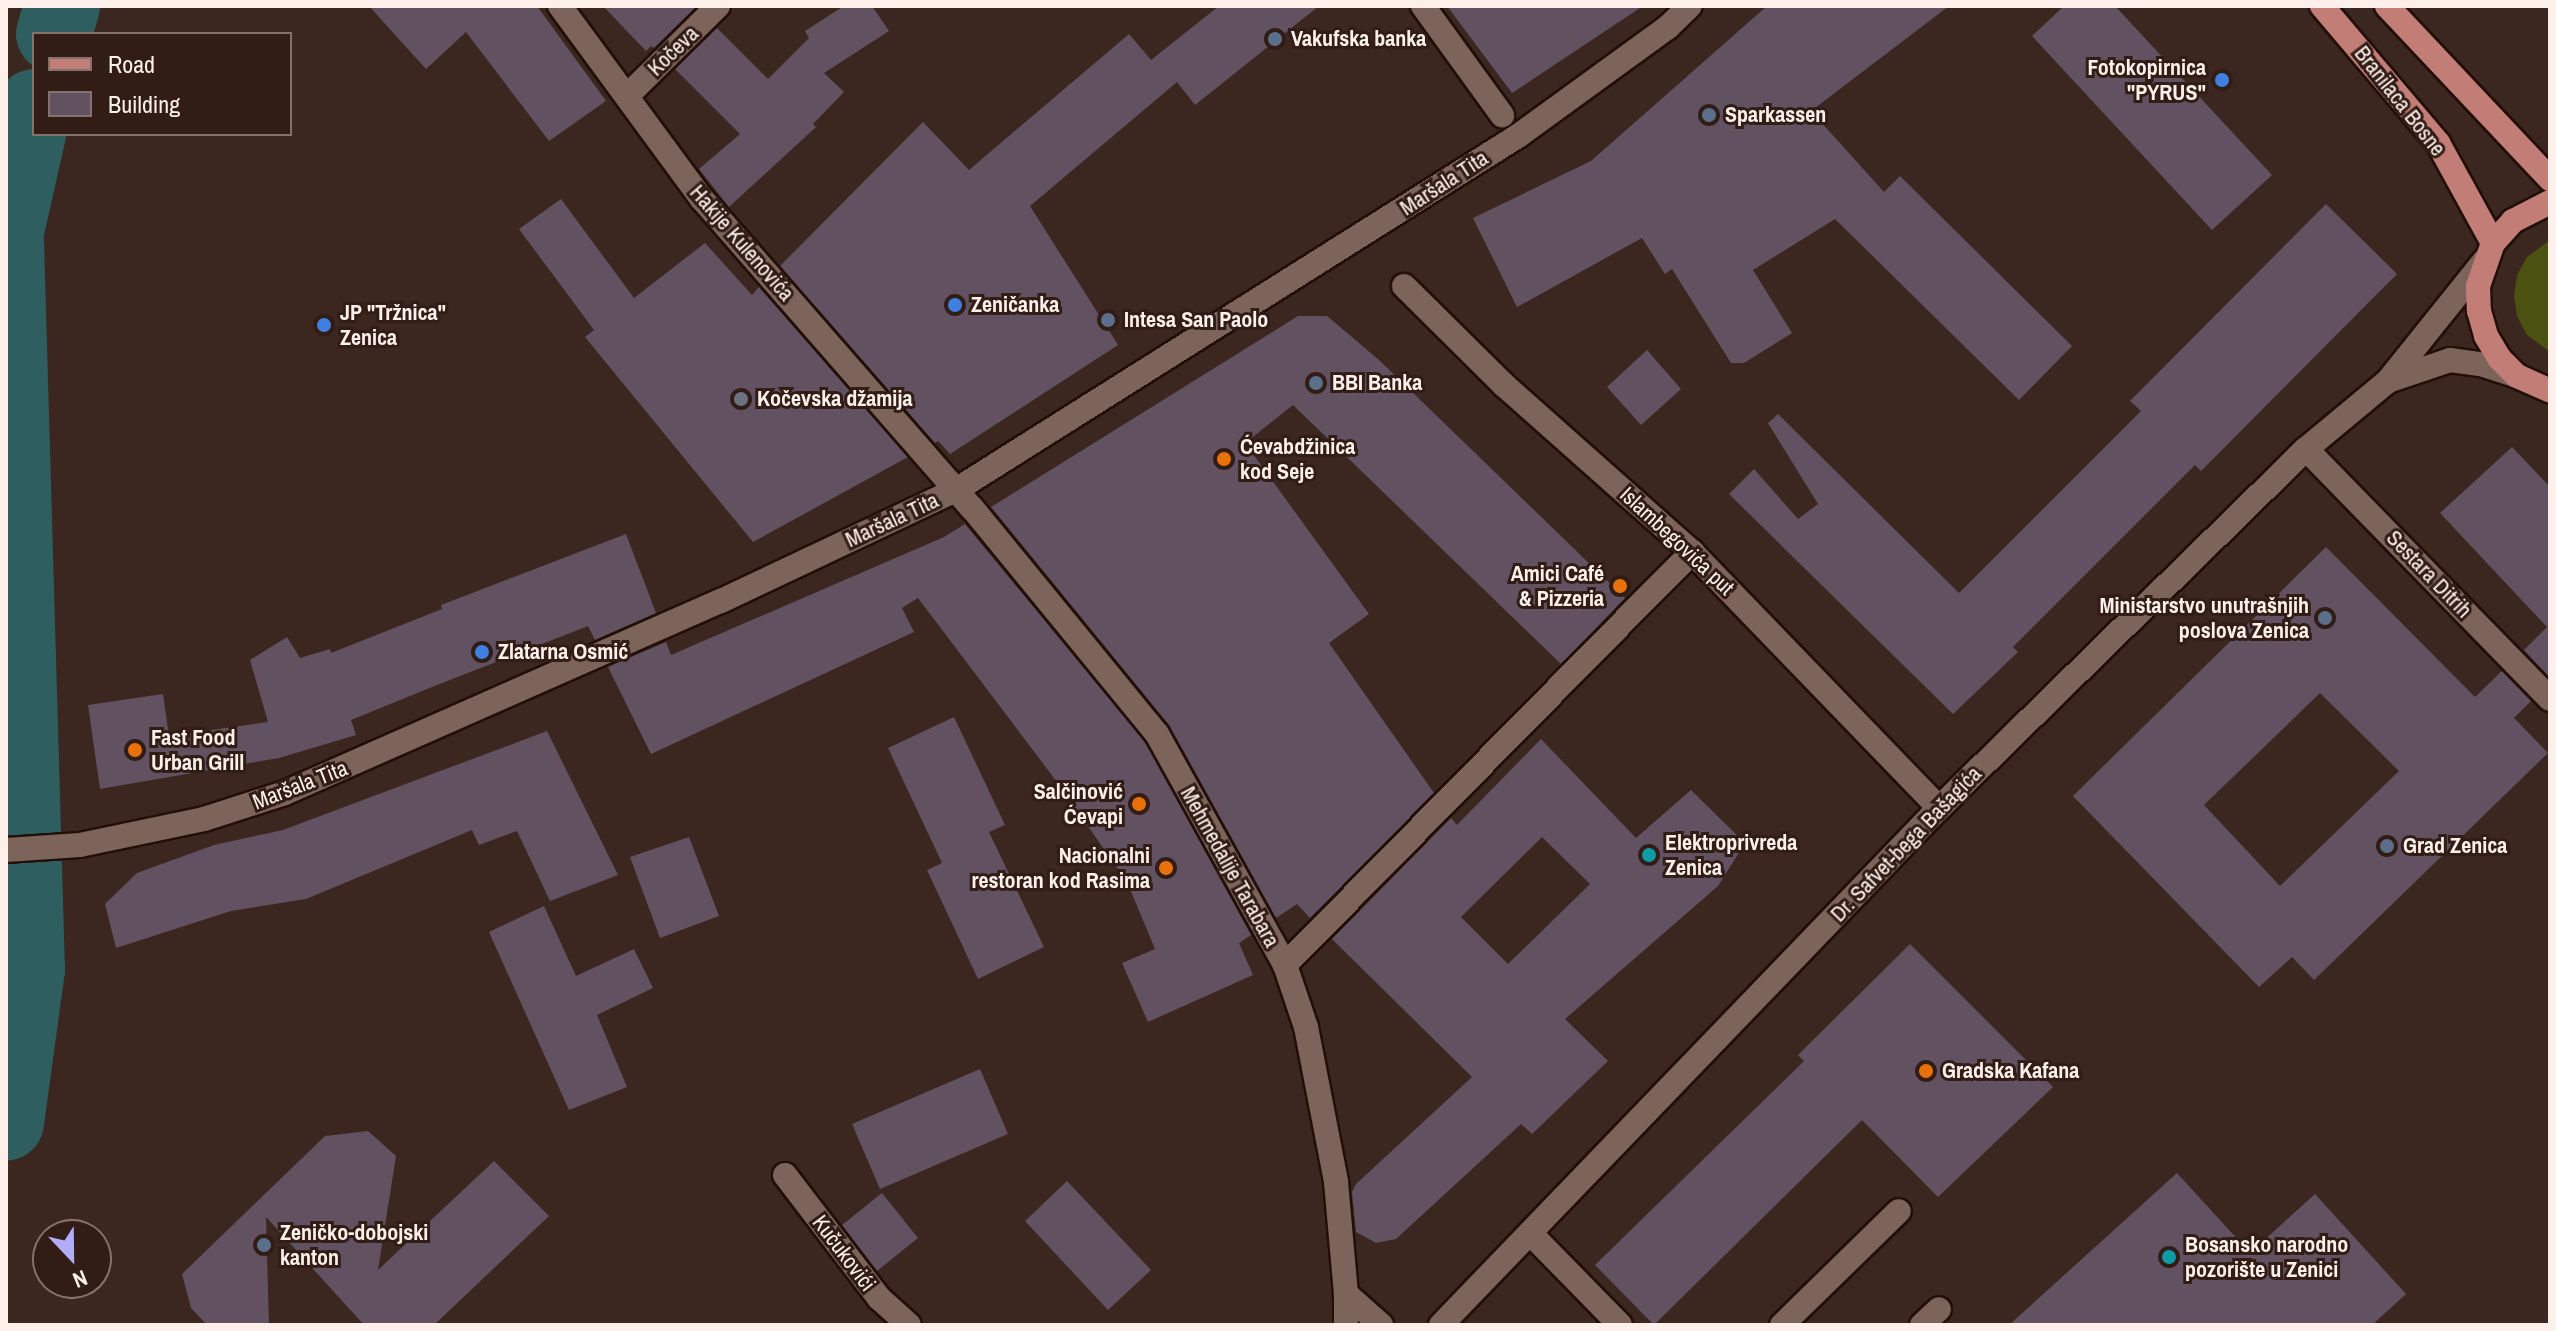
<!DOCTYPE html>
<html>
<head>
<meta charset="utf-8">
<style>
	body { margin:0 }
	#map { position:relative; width:2556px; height:1331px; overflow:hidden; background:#3b271f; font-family:"Archivo Narrow",sans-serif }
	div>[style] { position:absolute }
	.green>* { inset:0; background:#4a5111 }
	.river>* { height:76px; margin:-38px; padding:0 38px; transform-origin:38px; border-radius:38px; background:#2e5e5f }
	.building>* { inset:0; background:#625161 }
	.roads { filter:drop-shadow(2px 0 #210f08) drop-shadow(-2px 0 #210f08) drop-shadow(0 2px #210f08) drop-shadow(0 -2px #210f08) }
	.minor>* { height:24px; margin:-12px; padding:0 12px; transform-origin:12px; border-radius:12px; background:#7c645b }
	.major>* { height:24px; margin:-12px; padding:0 12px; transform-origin:12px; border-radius:12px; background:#c37d77 }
	.dots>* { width:22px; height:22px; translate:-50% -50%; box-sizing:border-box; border:4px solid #311d16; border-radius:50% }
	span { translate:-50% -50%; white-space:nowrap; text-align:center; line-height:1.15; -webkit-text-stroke:6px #311d16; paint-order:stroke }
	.poi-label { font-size:22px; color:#fdefea; font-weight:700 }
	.left { translate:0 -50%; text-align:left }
	.right { translate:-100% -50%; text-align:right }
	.street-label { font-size:22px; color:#fdefea }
	.frame { position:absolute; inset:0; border:8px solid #fdefea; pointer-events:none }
	.legend { position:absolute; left:32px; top:32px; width:260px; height:104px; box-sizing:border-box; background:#311d16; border:2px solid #83716b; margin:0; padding:10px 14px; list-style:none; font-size:24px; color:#fdefea }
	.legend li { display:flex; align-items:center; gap:16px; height:40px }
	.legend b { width:40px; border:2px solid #83716b }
	.north { position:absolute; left:32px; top:1219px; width:80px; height:80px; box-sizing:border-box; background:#311d16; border:2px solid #83716b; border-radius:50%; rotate:158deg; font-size:22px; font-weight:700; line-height:32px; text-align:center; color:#fdefea }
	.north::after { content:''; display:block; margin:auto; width:28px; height:36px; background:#b2adf9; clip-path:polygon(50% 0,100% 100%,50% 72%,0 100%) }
</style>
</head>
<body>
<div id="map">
	<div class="green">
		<div style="clip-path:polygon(2550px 240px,2550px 352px,2527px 335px,2517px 316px,2514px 296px,2517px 275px,2527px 257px)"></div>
	</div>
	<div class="river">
		<div style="left:54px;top:34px;width:29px;rotate:-74deg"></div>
		<div style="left:6px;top:231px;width:127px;rotate:-77.3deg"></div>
		<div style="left:6px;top:242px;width:727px;rotate:88.35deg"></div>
		<div style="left:27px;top:969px;width:155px;rotate:97.8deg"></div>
	</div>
	<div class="building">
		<div style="clip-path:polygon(369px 6px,537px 6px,606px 101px,549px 141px,466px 32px,426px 69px)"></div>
		<div style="clip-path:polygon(603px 6px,695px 6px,696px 7px,654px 48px,651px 46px,646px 51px)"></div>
		<div style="clip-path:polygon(844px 6px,872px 6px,889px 31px,824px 73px,844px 92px,813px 124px,816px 127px,729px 207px,699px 169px,740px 134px,675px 69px,717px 28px,768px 79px,809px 38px,805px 31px)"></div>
		<div style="clip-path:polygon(1219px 6px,1319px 6px,1195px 105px,1177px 82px,1030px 206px,1118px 345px,950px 454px,938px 441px,935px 443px,780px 266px,923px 122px,969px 170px,1129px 34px,1151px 60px)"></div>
		<div style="clip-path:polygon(1447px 6px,1643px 6px,1512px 93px)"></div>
		<div style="clip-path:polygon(1767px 6px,1949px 6px,1811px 111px,1884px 192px,1900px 176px,2072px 346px,2019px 400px,1835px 219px,1753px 270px,1792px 333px,1744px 363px,1731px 363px,1672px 269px,1665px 274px,1642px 238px,1517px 307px,1473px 218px,1591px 161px)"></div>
		<div style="clip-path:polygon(2064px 6px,2115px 6px,2272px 175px,2212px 230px,2032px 36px)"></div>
		<div style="clip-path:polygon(561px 199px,634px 298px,705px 243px,752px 295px,759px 287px,908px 457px,753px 542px,585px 337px,594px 330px,519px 229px)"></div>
		<div style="clip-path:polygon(2326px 204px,2397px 274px,2201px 471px,2195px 465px,2013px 647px,2018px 652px,1953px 714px,1729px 494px,1754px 469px,1798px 519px,1818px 504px,1768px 423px,1778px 414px,1959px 593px,2141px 411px,2130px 401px)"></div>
		<div style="clip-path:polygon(1298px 316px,1327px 316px,1379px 360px,1625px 598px,1561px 664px,1293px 405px,1245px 443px,1369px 614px,1329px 643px,1434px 793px,1310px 918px,1297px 904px,1276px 918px,1169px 725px,991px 507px)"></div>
		<div style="clip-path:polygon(1647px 350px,1681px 389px,1641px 425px,1607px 387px)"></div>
		<div style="clip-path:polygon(2512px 447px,2550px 487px,2550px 678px,2524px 650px,2547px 627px,2440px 513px)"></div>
		<div style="clip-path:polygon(965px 524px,1145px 742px,1251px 935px,1239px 943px,1253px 975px,1148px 1022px,1122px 963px,1155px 949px,1127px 882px,1057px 782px,918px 598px,902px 608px,914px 632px,651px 754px,608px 667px,666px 642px,671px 655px,944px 537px)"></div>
		<div style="clip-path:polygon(626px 534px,656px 613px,595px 640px,588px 626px,432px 687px,351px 720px,356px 735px,279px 758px,100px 789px,88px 705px,163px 694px,169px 736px,268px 722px,250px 660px,287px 637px,300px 658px,330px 649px,331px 653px,442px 609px,441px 605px)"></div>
		<div style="clip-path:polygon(evenodd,2326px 547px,2475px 697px,2502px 671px,2531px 701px,2514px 718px,2548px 753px,2314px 980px,2292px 957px,2259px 987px,2073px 796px,2326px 547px,2320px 693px,2399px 771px,2280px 886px,2204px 805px,2320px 693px)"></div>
		<div style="clip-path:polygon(954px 717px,1005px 825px,989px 832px,1044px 947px,978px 979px,927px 870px,942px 863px,888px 748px)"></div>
		<div style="clip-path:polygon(547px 731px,618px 875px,550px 901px,517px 831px,479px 845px,472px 830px,306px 899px,231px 911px,116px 948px,105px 904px,137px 873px,214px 845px,283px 830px)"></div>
		<div style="clip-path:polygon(evenodd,1541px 739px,1636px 838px,1691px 790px,1745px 843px,1718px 886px,1565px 1019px,1608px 1061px,1532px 1134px,1521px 1124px,1396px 1239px,1376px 1243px,1356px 1232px,1352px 1192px,1356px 1184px,1472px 1077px,1332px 939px,1451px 818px,1457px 825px,1541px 739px,1542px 837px,1590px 884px,1508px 964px,1461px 917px,1542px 837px)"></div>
		<div style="clip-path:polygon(689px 837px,719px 916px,660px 938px,630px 857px)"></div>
		<div style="clip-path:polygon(544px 906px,576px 976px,634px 949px,653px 988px,597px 1015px,627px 1087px,569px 1110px,489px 932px)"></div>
		<div style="clip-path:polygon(1910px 944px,2053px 1087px,1938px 1197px,1862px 1120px,1654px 1325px,1595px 1265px,1804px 1061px,1798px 1055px)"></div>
		<div style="clip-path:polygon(980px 1069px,1008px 1134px,880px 1189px,852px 1124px)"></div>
		<div style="clip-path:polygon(368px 1131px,396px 1156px,378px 1270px,494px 1161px,549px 1216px,434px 1325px,364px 1325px,266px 1217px,269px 1325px,207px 1325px,191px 1308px,182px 1274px,325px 1136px)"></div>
		<div style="clip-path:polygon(2177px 1173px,2250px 1253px,2315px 1194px,2406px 1294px,2372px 1325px,2009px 1325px)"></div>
		<div style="clip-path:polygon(1067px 1181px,1151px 1270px,1108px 1310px,1025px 1221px)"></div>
		<div style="clip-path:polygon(882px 1193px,918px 1238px,877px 1271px,842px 1225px)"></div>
	</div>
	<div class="roads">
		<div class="minor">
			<div style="left:560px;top:6px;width:240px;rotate:53.7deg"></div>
			<div style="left:702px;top:199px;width:410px;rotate:48.9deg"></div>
			<div style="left:972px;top:508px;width:292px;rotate:50.7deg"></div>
			<div style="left:1157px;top:734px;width:264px;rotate:61deg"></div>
			<div style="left:1285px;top:965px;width:65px;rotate:71.3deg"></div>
			<div style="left:1306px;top:1027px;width:158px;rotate:79deg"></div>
			<div style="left:1336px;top:1182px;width:112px;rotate:84.9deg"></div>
			<div style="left:1346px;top:1294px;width:31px;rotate:90deg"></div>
			<div style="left:1423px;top:6px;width:135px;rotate:54.1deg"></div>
			<div style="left:627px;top:96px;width:128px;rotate:-44.7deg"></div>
			<div style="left:1404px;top:286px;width:141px;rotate:44.7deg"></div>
			<div style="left:1504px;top:385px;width:251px;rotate:41.6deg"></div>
			<div style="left:1692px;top:552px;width:356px;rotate:46deg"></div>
			<div style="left:2391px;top:380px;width:62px;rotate:-18.7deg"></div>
			<div style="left:2450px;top:360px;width:34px;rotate:8deg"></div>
			<div style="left:2484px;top:365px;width:35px;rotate:18deg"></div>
			<div style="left:2306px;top:449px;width:349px;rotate:45.7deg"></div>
			<div style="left:6px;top:850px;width:74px;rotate:-3.9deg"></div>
			<div style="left:80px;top:845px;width:127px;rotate:-11.8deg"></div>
			<div style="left:204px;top:819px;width:85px;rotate:-17.8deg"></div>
			<div style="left:285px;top:793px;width:476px;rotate:-23.8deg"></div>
			<div style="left:721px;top:601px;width:260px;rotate:-25.3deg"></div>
			<div style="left:956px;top:490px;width:664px;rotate:-32.21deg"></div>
			<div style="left:1518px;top:136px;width:185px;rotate:-36deg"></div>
			<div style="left:1668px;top:27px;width:30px;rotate:-44deg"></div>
			<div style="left:1285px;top:965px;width:580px;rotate:-45.42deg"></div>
			<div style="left:785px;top:1175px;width:155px;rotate:52.6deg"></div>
			<div style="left:879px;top:1298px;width:40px;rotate:42deg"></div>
			<div style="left:1531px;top:1234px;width:127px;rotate:45.6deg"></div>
			<div style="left:1346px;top:1294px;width:47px;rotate:41.5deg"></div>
			<div style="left:1441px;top:1325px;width:718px;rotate:-46.07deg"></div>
			<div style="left:1939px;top:808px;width:513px;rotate:-44.37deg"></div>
			<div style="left:2306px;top:449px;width:107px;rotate:-39.7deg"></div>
			<div style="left:2388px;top:381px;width:154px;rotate:-51.3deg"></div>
			<div style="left:1782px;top:1325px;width:163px;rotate:-44.3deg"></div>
			<div style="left:1922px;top:1325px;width:23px;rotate:-43deg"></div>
		</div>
		<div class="major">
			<div style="left:2322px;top:6px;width:180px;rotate:49.7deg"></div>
			<div style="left:2438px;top:143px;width:114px;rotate:61.2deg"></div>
			<div style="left:2387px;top:6px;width:238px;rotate:46.7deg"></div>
			<div style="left:2550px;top:202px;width:42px;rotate:152.8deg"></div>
			<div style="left:2513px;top:221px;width:30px;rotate:132deg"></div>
			<div style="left:2493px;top:243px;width:46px;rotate:109.2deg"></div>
			<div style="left:2478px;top:286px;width:25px;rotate:88deg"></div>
			<div style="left:2479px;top:311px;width:26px;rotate:74deg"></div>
			<div style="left:2486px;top:336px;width:26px;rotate:59deg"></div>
			<div style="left:2499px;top:358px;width:25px;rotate:45deg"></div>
			<div style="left:2517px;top:376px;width:36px;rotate:24deg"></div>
		</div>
	</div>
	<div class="dots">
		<div style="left:1275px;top:39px;background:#5c6f8a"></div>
		<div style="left:2222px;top:80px;background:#3f7fe0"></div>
		<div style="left:1709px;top:115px;background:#5c6f8a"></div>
		<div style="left:955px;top:305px;background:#3f7fe0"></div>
		<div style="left:1108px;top:320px;background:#5c6f8a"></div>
		<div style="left:324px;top:325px;background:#3f7fe0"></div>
		<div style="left:1316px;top:383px;background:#5c6f8a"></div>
		<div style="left:741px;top:399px;background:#6b7280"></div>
		<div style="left:1224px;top:459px;background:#e8710a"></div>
		<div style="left:1620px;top:586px;background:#e8710a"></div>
		<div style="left:2325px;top:618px;background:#5c6f8a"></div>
		<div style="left:482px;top:652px;background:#3f7fe0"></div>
		<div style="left:135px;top:750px;background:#e8710a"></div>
		<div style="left:1139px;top:804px;background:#e8710a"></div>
		<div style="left:2387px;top:846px;background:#5c6f8a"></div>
		<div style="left:1649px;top:855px;background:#0f9aa8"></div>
		<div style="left:1166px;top:868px;background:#e8710a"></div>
		<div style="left:1926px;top:1071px;background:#e8710a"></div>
		<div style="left:264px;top:1245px;background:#5c6f8a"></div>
		<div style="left:2169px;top:1257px;background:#0f9aa8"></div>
	</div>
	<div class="poi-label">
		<span class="left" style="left:1291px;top:39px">Vakufska banka</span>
		<span class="right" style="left:2206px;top:80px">Fotokopirnica<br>"PYRUS"</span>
		<span class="left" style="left:1725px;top:115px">Sparkassen</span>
		<span class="left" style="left:971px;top:305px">Zeničanka</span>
		<span class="left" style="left:340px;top:325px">JP "Tržnica"<br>Zenica</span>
		<span class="left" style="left:1124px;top:320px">Intesa San Paolo</span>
		<span class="left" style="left:1332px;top:383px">BBI Banka</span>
		<span class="left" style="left:757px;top:399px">Kočevska džamija</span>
		<span class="left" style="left:1240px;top:459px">Ćevabdžinica<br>kod Seje</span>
		<span class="right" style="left:1604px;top:586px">Amici Café<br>&amp; Pizzeria</span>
		<span class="right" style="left:2309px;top:618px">Ministarstvo unutrašnjih<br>poslova Zenica</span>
		<span class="left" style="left:498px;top:652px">Zlatarna Osmić</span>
		<span class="left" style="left:151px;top:750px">Fast Food<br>Urban Grill</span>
		<span class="right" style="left:1123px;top:804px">Salčinović<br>Ćevapi</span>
		<span class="left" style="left:1665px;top:855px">Elektroprivreda<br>Zenica</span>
		<span class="left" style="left:2403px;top:846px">Grad Zenica</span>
		<span class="right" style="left:1150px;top:868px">Nacionalni<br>restoran kod Rasima</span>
		<span class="left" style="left:1942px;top:1071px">Gradska Kafana</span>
		<span class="left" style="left:280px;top:1245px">Zeničko-dobojski<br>kanton</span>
		<span class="left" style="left:2185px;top:1257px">Bosansko narodno<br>pozorište u Zenici</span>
	</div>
	<div class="street-label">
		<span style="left:673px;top:51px;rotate:-44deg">Kočeva</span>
		<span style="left:2400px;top:101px;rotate:52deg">Branilaca Bosne</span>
		<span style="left:1444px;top:183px;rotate:-33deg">Maršala Tita</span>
		<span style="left:742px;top:243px;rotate:49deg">Hakije Kulenovića</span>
		<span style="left:892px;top:520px;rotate:-25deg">Maršala Tita</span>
		<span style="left:1677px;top:541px;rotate:43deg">Islambegovića put</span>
		<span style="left:2429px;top:574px;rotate:46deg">Sestara Ditrih</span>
		<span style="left:300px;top:785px;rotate:-21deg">Maršala Tita</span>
		<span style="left:1906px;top:844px;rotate:-46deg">Dr. Safvet-bega Bašagića</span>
		<span style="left:1230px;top:867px;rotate:61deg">Mehmedalije Tarabara</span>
		<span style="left:844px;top:1253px;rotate:53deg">Kučukovići</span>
	</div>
	<div class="frame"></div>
	<ul class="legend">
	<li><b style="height:10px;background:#c37d77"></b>Road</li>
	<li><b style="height:22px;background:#625161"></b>Building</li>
	</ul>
	<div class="north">N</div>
</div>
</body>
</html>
